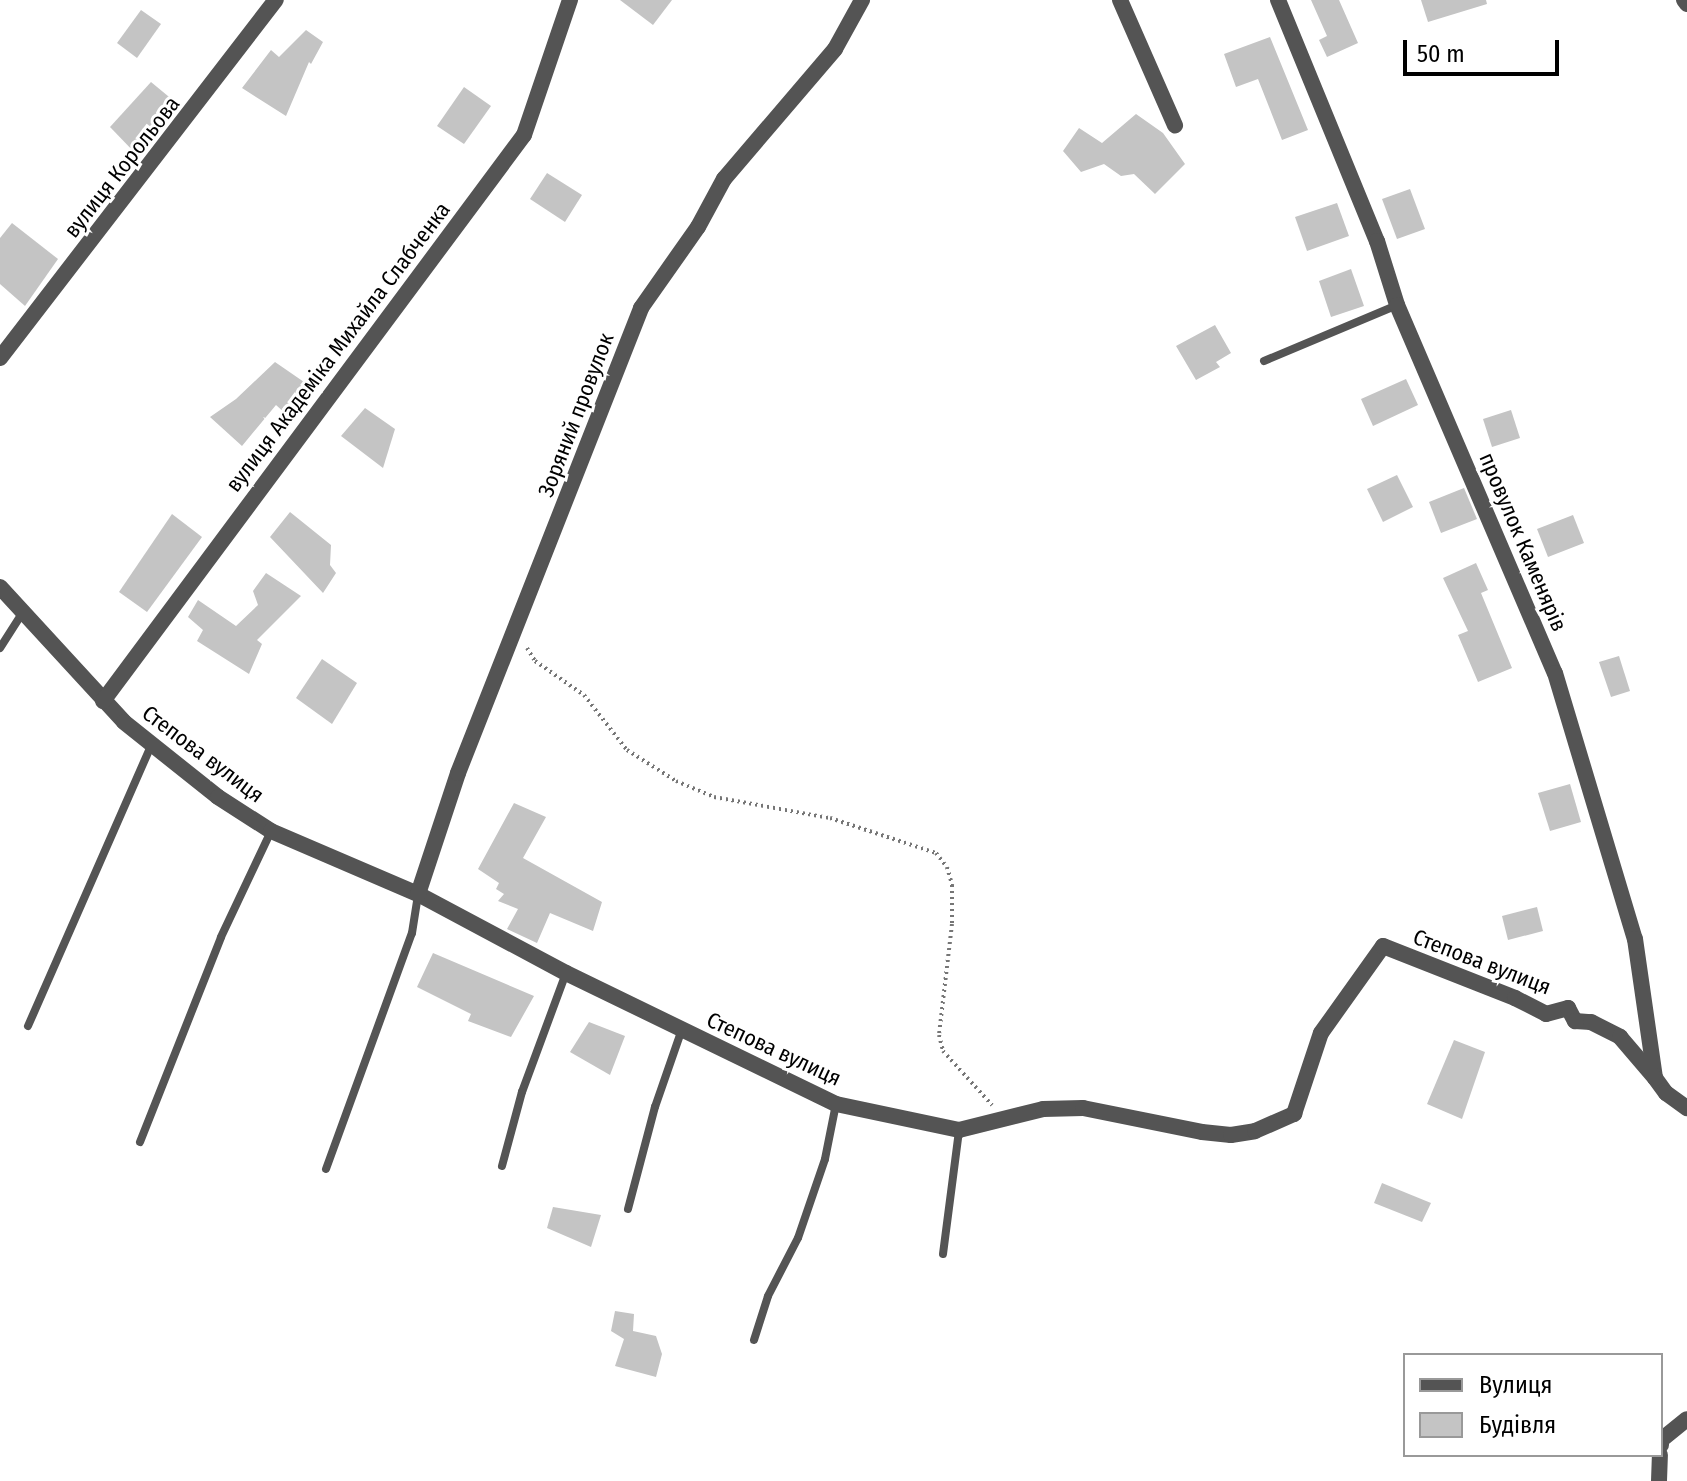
<!DOCTYPE html>
<html>
<head>
<meta charset="utf-8">
<style>
	body { margin:0 }
	#map { position:relative; width:1687px; height:1481px; overflow:hidden; background:#fff; font-family:"Fira Sans Condensed",sans-serif }
	div>[style] { position:absolute }
	.building>* { inset:0; background:#c4c4c4 }
	.path>* { height:4px; margin-top:-2px; transform-origin:0; background:repeating-linear-gradient(90deg,#767676 0 2px,transparent 0 6px) }
	.service>* { height:8px; margin:-4px; padding:0 4px; transform-origin:4px; border-radius:4px; background:#545454 }
	.minor>* { height:16px; margin:-8px; padding:0 8px; transform-origin:8px; border-radius:8px; background:#545454 }
	span { translate:-50% -50%; white-space:nowrap; text-align:center; line-height:1.15; -webkit-text-stroke:6px #fff; paint-order:stroke }
	.street-label { font-size:22px; color:#000 }
	.legend { position:absolute; left:1403px; top:1353px; width:260px; height:104px; box-sizing:border-box; background:#fff; border:2px solid #999; margin:0; padding:10px 14px; list-style:none; font-size:24px; color:#000 }
	.legend li { display:flex; align-items:center; gap:16px; height:40px }
	.legend b { width:40px; border:2px solid #999 }
	.scale { position:absolute; left:1403px; top:40px; width:156px; height:36px; box-sizing:border-box; border:4px solid #000; border-top:0; padding-left:10px; font-size:24px; line-height:28px; white-space:nowrap; color:#000; -webkit-text-stroke:6px #fff; paint-order:stroke }
</style>
</head>
<body>
<div id="map">
	<div class="building">
		<div style="clip-path:polygon(620px 0,672px 0,653px 25px)"></div>
		<div style="clip-path:polygon(1311px 0,1339px 0,1358px 43px,1327px 57px,1319px 40px,1327px 36px)"></div>
		<div style="clip-path:polygon(1421px 0,1486px 0,1487px 4px,1428px 22px)"></div>
		<div style="clip-path:polygon(141px 10px,161px 24px,137px 58px,117px 43px)"></div>
		<div style="clip-path:polygon(306px 30px,323px 42px,311px 64px,309px 62px,286px 116px,242px 88px,271px 50px,279px 57px)"></div>
		<div style="clip-path:polygon(1270px 37px,1308px 130px,1282px 140px,1258px 79px,1236px 87px,1224px 54px)"></div>
		<div style="clip-path:polygon(151px 82px,174px 101px,137px 155px,110px 127px)"></div>
		<div style="clip-path:polygon(464px 87px,491px 106px,464px 144px,437px 126px)"></div>
		<div style="clip-path:polygon(1136px 114px,1163px 133px,1185px 164px,1155px 194px,1134px 174px,1121px 176px,1104px 164px,1081px 172px,1063px 151px,1079px 128px,1102px 143px)"></div>
		<div style="clip-path:polygon(547px 173px,582px 195px,565px 222px,530px 199px)"></div>
		<div style="clip-path:polygon(1410px 189px,1425px 229px,1397px 239px,1382px 199px)"></div>
		<div style="clip-path:polygon(1337px 203px,1349px 236px,1307px 251px,1295px 217px)"></div>
		<div style="clip-path:polygon(12px 223px,58px 259px,25px 306px,0 284px,0 238px)"></div>
		<div style="clip-path:polygon(1351px 269px,1364px 306px,1331px 317px,1319px 281px)"></div>
		<div style="clip-path:polygon(1215px 325px,1231px 353px,1216px 362px,1220px 367px,1196px 380px,1176px 346px)"></div>
		<div style="clip-path:polygon(275px 362px,304px 382px,287px 415px,276px 405px,242px 446px,210px 417px,236px 399px)"></div>
		<div style="clip-path:polygon(1406px 379px,1418px 405px,1373px 426px,1361px 399px)"></div>
		<div style="clip-path:polygon(365px 408px,395px 429px,383px 468px,341px 436px)"></div>
		<div style="clip-path:polygon(1511px 410px,1520px 438px,1492px 447px,1483px 419px)"></div>
		<div style="clip-path:polygon(1397px 475px,1413px 507px,1383px 522px,1367px 489px)"></div>
		<div style="clip-path:polygon(1464px 488px,1477px 519px,1441px 533px,1429px 502px)"></div>
		<div style="clip-path:polygon(290px 512px,331px 545px,330px 565px,336px 573px,323px 593px,270px 537px)"></div>
		<div style="clip-path:polygon(172px 514px,202px 537px,147px 612px,119px 592px)"></div>
		<div style="clip-path:polygon(1573px 515px,1584px 543px,1548px 557px,1537px 529px)"></div>
		<div style="clip-path:polygon(1476px 563px,1488px 590px,1481px 593px,1512px 668px,1478px 682px,1458px 635px,1468px 631px,1443px 578px)"></div>
		<div style="clip-path:polygon(266px 573px,301px 596px,257px 640px,262px 644px,249px 674px,197px 641px,203px 630px,188px 617px,198px 600px,236px 626px,258px 605px,253px 591px)"></div>
		<div style="clip-path:polygon(1619px 656px,1630px 691px,1611px 697px,1599px 662px)"></div>
		<div style="clip-path:polygon(322px 659px,357px 683px,332px 724px,296px 698px)"></div>
		<div style="clip-path:polygon(1570px 784px,1581px 822px,1550px 831px,1538px 793px)"></div>
		<div style="clip-path:polygon(514px 803px,546px 817px,523px 858px,602px 902px,593px 931px,550px 913px,537px 943px,507px 929px,518px 909px,498px 901px,504px 894px,496px 889px,499px 883px,478px 869px)"></div>
		<div style="clip-path:polygon(1537px 907px,1543px 931px,1508px 940px,1502px 916px)"></div>
		<div style="clip-path:polygon(433px 953px,534px 996px,511px 1037px,468px 1021px,471px 1014px,417px 987px)"></div>
		<div style="clip-path:polygon(589px 1022px,625px 1036px,610px 1075px,570px 1052px)"></div>
		<div style="clip-path:polygon(1454px 1040px,1485px 1052px,1462px 1119px,1427px 1104px)"></div>
		<div style="clip-path:polygon(1382px 1183px,1431px 1203px,1422px 1222px,1374px 1203px)"></div>
		<div style="clip-path:polygon(553px 1207px,601px 1215px,591px 1247px,547px 1228px)"></div>
		<div style="clip-path:polygon(615px 1311px,634px 1314px,633px 1331px,656px 1336px,662px 1354px,656px 1377px,615px 1366px,624px 1339px,611px 1331px)"></div>
	</div>
	<div class="path">
		<div style="left:527px;top:648px;width:15px;rotate:58deg"></div>
		<div style="left:535px;top:661px;width:60px;rotate:34.8deg"></div>
		<div style="left:584px;top:695px;width:70px;rotate:52deg"></div>
		<div style="left:627px;top:750px;width:58px;rotate:32.3deg"></div>
		<div style="left:676px;top:781px;width:41px;rotate:22.8deg"></div>
		<div style="left:714px;top:797px;width:118px;rotate:10.3deg"></div>
		<div style="left:830px;top:818px;width:112px;rotate:18.3deg"></div>
		<div style="left:936px;top:853px;width:18px;rotate:52deg"></div>
		<div style="left:947px;top:867px;width:19px;rotate:74deg"></div>
		<div style="left:952px;top:885px;width:39px;rotate:90deg"></div>
		<div style="left:952px;top:924px;width:112px;rotate:96.7deg"></div>
		<div style="left:939px;top:1035px;width:16px;rotate:76deg"></div>
		<div style="left:943px;top:1051px;width:73px;rotate:47.8deg"></div>
	</div>
	<div class="service">
		<div style="left:1264px;top:361px;width:144px;rotate:-22.8deg"></div>
		<div style="left:0;top:648px;width:43px;rotate:-57.4deg"></div>
		<div style="left:28px;top:1026px;width:306px;rotate:-66.3deg"></div>
		<div style="left:140px;top:1142px;width:220px;rotate:-68.4deg"></div>
		<div style="left:221px;top:937px;width:117px;rotate:-64.7deg"></div>
		<div style="left:502px;top:1166px;width:77px;rotate:-74.9deg"></div>
		<div style="left:522px;top:1092px;width:127px;rotate:-69.7deg"></div>
		<div style="left:326px;top:1169px;width:251px;rotate:-70deg"></div>
		<div style="left:412px;top:933px;width:39px;rotate:-81deg"></div>
		<div style="left:628px;top:1209px;width:106px;rotate:-75.2deg"></div>
		<div style="left:655px;top:1107px;width:83px;rotate:-70.9deg"></div>
		<div style="left:943px;top:1254px;width:125px;rotate:-82.6deg"></div>
		<div style="left:754px;top:1340px;width:46px;rotate:-72.3deg"></div>
		<div style="left:768px;top:1296px;width:65px;rotate:-62.7deg"></div>
		<div style="left:798px;top:1238px;width:83px;rotate:-71.1deg"></div>
		<div style="left:825px;top:1159px;width:56px;rotate:-78.7deg"></div>
	</div>
	<div class="minor">
		<div style="left:1120px;top:0;width:137px;rotate:66.3deg"></div>
		<div style="left:1278px;top:0;width:261px;rotate:67.7deg"></div>
		<div style="left:1377px;top:241px;width:67px;rotate:72.6deg"></div>
		<div style="left:1397px;top:305px;width:400px;rotate:66.8deg"></div>
		<div style="left:1555px;top:673px;width:278px;rotate:73.3deg"></div>
		<div style="left:1635px;top:939px;width:140px;rotate:81.8deg"></div>
		<div style="left:1655px;top:1078px;width:19px;rotate:54deg"></div>
		<div style="left:1666px;top:1093px;width:26px;rotate:36deg"></div>
		<div style="left:1684px;top:0;width:5px;rotate:53deg"></div>
		<div style="left:0;top:358px;width:452px;rotate:-52.4deg"></div>
		<div style="left:0;top:587px;width:183px;rotate:47.4deg"></div>
		<div style="left:124px;top:722px;width:120px;rotate:38.6deg"></div>
		<div style="left:218px;top:797px;width:63px;rotate:32.7deg"></div>
		<div style="left:271px;top:831px;width:160px;rotate:23.2deg"></div>
		<div style="left:418px;top:894px;width:168px;rotate:28.1deg"></div>
		<div style="left:566px;top:973px;width:300px;rotate:25.9deg"></div>
		<div style="left:836px;top:1104px;width:126px;rotate:11.9deg"></div>
		<div style="left:959px;top:1130px;width:87px;rotate:-14deg"></div>
		<div style="left:1043px;top:1109px;width:40px;rotate:-1.4deg"></div>
		<div style="left:1083px;top:1108px;width:121px;rotate:11.4deg"></div>
		<div style="left:1202px;top:1132px;width:29px;rotate:6deg"></div>
		<div style="left:1231px;top:1135px;width:24px;rotate:-9deg"></div>
		<div style="left:1255px;top:1131px;width:43px;rotate:-23.6deg"></div>
		<div style="left:1294px;top:1114px;width:85px;rotate:-71.6deg"></div>
		<div style="left:1321px;top:1033px;width:107px;rotate:-54.5deg"></div>
		<div style="left:1383px;top:946px;width:142px;rotate:21.5deg"></div>
		<div style="left:1515px;top:998px;width:35px;rotate:27deg"></div>
		<div style="left:1546px;top:1014px;width:23px;rotate:-15deg"></div>
		<div style="left:1568px;top:1008px;width:15px;rotate:62deg"></div>
		<div style="left:1575px;top:1021px;width:16px;rotate:4deg"></div>
		<div style="left:1591px;top:1022px;width:33px;rotate:27deg"></div>
		<div style="left:1620px;top:1037px;width:54px;rotate:49.5deg"></div>
		<div style="left:103px;top:701px;width:705px;rotate:-53.36deg"></div>
		<div style="left:524px;top:135px;width:143px;rotate:-71.2deg"></div>
		<div style="left:418px;top:894px;width:127px;rotate:-71.7deg"></div>
		<div style="left:458px;top:773px;width:500px;rotate:-68.5deg"></div>
		<div style="left:641px;top:308px;width:99px;rotate:-54.9deg"></div>
		<div style="left:698px;top:227px;width:55px;rotate:-61.6deg"></div>
		<div style="left:724px;top:179px;width:171px;rotate:-49.5deg"></div>
		<div style="left:835px;top:49px;width:56px;rotate:-61.1deg"></div>
		<div style="left:1661px;top:1445px;width:5px;rotate:-90deg"></div>
		<div style="left:1661px;top:1440px;width:33px;rotate:-39deg"></div>
		<div style="left:1659px;top:1481px;width:26px;rotate:-88deg"></div>
	</div>
	<div class="street-label">
		<span style="left:122px;top:167px;rotate:-52deg">вулиця Корольова</span>
		<span style="left:338px;top:347px;rotate:-53deg">вулиця Академіка Михайла Слабченка</span>
		<span style="left:576px;top:415px;rotate:-69deg">Зоряний провулок</span>
		<span style="left:1523px;top:542px;rotate:67deg">провулок Каменярів</span>
		<span style="left:203px;top:754px;rotate:37deg">Степова вулиця</span>
		<span style="left:1482px;top:962px;rotate:21deg">Степова вулиця</span>
		<span style="left:774px;top:1049px;rotate:25deg">Степова вулиця</span>
	</div>
	<ul class="legend">
	<li><b style="height:10px;background:#545454"></b>Вулиця</li>
	<li><b style="height:22px;background:#c4c4c4"></b>Будівля</li>
	</ul>
	<div class="scale">50 m</div>
</div>
</body>
</html>
